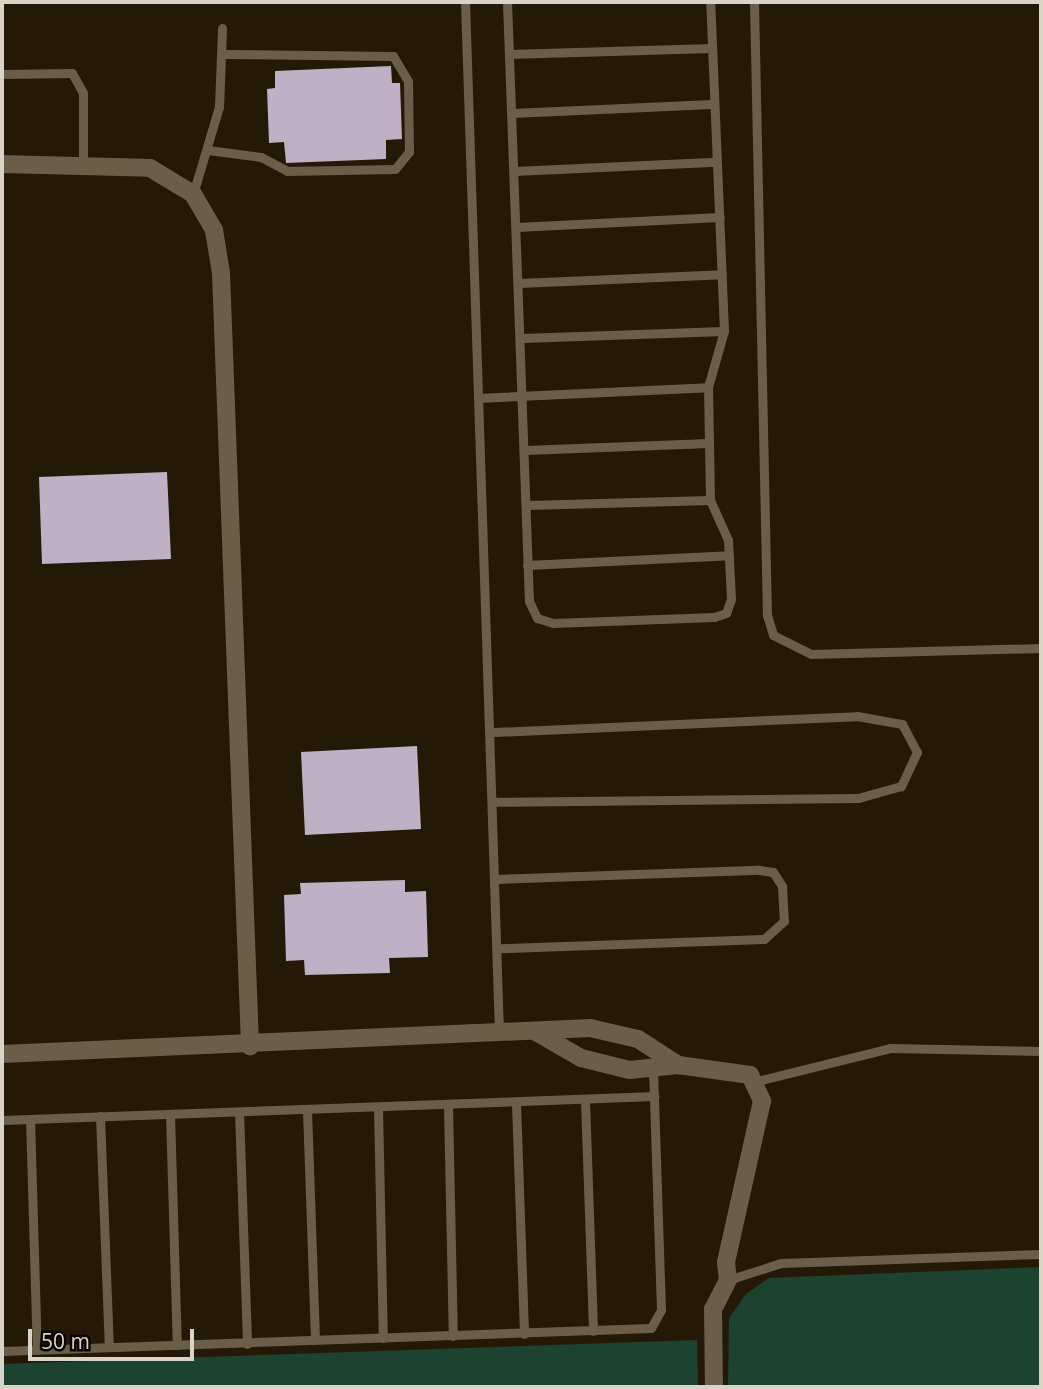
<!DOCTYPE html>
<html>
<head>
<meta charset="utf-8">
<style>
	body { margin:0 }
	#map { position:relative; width:1043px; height:1389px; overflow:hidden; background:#241907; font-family:"Open Sans",sans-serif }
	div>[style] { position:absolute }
	.green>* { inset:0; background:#1c4330 }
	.building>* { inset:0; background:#c0b0c5 }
	.lane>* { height:9px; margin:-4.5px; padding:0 4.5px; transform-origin:4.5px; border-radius:4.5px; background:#6a5e49 }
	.street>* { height:18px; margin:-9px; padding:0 9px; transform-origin:9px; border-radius:9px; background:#6a5e49 }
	span { translate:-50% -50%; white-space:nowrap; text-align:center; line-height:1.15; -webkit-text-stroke:7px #090602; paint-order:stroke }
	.frame { position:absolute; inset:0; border:4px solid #dad3c8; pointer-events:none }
	.scale { position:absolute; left:28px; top:1329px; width:166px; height:32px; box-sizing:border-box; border:4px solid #dad3c8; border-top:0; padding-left:9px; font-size:21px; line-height:24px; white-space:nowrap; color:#dad3c8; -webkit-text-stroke:5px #090602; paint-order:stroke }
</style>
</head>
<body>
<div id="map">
	<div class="green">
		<div style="clip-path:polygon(1041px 1267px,1041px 1387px,728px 1387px,729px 1318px,746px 1294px,769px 1278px)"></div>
		<div style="clip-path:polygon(697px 1340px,698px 1387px,2px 1387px,2px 1364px)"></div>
	</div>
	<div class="building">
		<div style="clip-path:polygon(391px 66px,392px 83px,400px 83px,402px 139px,386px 140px,386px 159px,286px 163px,284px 142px,269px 143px,267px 89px,275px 88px,275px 71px)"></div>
		<div style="clip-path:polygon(167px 472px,171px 559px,42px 564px,39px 477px)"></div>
		<div style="clip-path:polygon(417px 746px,421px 829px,305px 835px,301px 752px)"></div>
		<div style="clip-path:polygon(405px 880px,405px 892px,426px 891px,428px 957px,389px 958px,390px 973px,305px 975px,304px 960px,286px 961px,284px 895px,301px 894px,300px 883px)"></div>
	</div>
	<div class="lane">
		<div style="left:465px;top:2px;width:1032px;rotate:88.11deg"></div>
		<div style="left:507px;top:2px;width:599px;rotate:87.9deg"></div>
		<div style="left:529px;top:601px;width:19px;rotate:65deg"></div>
		<div style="left:537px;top:618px;width:17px;rotate:17deg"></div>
		<div style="left:553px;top:623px;width:161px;rotate:-2.1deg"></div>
		<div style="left:714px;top:617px;width:13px;rotate:-18deg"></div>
		<div style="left:726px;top:613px;width:15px;rotate:-70deg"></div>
		<div style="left:731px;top:599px;width:59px;rotate:-92.9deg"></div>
		<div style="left:728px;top:540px;width:44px;rotate:-114.2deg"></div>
		<div style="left:710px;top:500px;width:113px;rotate:-91deg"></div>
		<div style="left:708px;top:387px;width:58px;rotate:-74.1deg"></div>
		<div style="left:724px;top:331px;width:329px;rotate:-92.4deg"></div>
		<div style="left:754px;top:2px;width:613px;rotate:88.79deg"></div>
		<div style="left:767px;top:615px;width:21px;rotate:73deg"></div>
		<div style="left:773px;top:635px;width:42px;rotate:26.6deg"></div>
		<div style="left:811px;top:654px;width:230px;rotate:-1.5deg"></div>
		<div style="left:509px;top:54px;width:203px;rotate:-1.7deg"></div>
		<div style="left:2px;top:74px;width:70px;rotate:-0.8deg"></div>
		<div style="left:72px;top:73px;width:23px;rotate:61deg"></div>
		<div style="left:83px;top:93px;width:70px;rotate:90deg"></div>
		<div style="left:512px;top:113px;width:200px;rotate:-2.6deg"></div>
		<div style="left:208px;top:150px;width:53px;rotate:7.5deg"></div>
		<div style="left:261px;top:157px;width:30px;rotate:28deg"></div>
		<div style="left:287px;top:171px;width:108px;rotate:-1.1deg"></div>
		<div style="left:395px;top:169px;width:22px;rotate:-51deg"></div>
		<div style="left:409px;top:152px;width:71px;rotate:-90.8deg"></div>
		<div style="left:408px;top:81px;width:29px;rotate:-121deg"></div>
		<div style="left:393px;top:56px;width:172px;rotate:-179.3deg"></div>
		<div style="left:514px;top:171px;width:202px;rotate:-2.6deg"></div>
		<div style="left:193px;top:194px;width:91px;rotate:-73.4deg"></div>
		<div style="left:219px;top:107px;width:79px;rotate:-87.8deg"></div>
		<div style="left:516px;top:227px;width:204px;rotate:-2.8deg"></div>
		<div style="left:519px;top:283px;width:203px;rotate:-2.5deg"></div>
		<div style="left:522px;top:338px;width:202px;rotate:-2deg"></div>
		<div style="left:478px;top:398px;width:230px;rotate:-2.7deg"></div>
		<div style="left:525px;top:450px;width:184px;rotate:-2.2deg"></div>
		<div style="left:527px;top:505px;width:183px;rotate:-1.6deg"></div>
		<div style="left:527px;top:565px;width:202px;rotate:-2.8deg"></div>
		<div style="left:494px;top:732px;width:363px;rotate:-2.5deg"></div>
		<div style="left:857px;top:716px;width:46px;rotate:10.1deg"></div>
		<div style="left:902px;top:724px;width:32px;rotate:62deg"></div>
		<div style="left:917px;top:752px;width:38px;rotate:115deg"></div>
		<div style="left:901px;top:786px;width:45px;rotate:164.4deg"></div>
		<div style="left:858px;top:798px;width:363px;rotate:179.4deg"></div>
		<div style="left:496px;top:879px;width:263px;rotate:-2deg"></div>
		<div style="left:759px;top:870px;width:14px;rotate:8deg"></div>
		<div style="left:773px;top:872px;width:17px;rotate:57deg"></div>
		<div style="left:782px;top:886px;width:35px;rotate:87deg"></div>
		<div style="left:784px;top:921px;width:27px;rotate:138deg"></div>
		<div style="left:764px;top:939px;width:264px;rotate:178deg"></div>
		<div style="left:757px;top:1081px;width:137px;rotate:-13.9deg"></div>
		<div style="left:890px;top:1048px;width:151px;rotate:1.1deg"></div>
		<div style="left:585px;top:1100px;width:231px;rotate:88deg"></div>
		<div style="left:516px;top:1103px;width:231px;rotate:88deg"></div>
		<div style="left:448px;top:1105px;width:231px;rotate:88.8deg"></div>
		<div style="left:378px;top:1107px;width:231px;rotate:88.8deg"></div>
		<div style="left:307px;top:1110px;width:230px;rotate:88deg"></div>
		<div style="left:239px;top:1112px;width:232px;rotate:88deg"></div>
		<div style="left:170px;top:1114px;width:231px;rotate:88.3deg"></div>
		<div style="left:100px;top:1116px;width:230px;rotate:87.8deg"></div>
		<div style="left:30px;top:1119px;width:231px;rotate:88.3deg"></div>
		<div style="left:2px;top:1120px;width:653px;rotate:-2.1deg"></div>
		<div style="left:728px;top:1280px;width:56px;rotate:-17.8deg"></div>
		<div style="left:781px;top:1263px;width:260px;rotate:-2deg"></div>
		<div style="left:2px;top:1351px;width:649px;rotate:-2.03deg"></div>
		<div style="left:651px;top:1328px;width:21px;rotate:-61deg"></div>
		<div style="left:661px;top:1310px;width:240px;rotate:-91.9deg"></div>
	</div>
	<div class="street">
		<div style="left:2px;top:164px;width:148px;rotate:1.5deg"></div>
		<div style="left:150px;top:168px;width:50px;rotate:31.2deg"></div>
		<div style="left:193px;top:194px;width:42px;rotate:59.7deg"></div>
		<div style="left:214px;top:230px;width:44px;rotate:80.8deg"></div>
		<div style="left:221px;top:273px;width:774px;rotate:87.85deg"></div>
		<div style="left:536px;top:1032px;width:52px;rotate:30deg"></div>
		<div style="left:581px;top:1058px;width:50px;rotate:13.8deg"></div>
		<div style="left:630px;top:1070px;width:48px;rotate:-5.9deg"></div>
		<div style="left:2px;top:1054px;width:589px;rotate:-2.53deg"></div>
		<div style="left:590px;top:1028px;width:49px;rotate:12.9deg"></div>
		<div style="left:638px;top:1039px;width:48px;rotate:33deg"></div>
		<div style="left:678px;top:1065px;width:73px;rotate:7.9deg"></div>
		<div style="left:750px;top:1075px;width:29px;rotate:65deg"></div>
		<div style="left:762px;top:1101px;width:165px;rotate:102.6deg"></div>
		<div style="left:726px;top:1262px;width:18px;rotate:84deg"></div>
		<div style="left:728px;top:1280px;width:33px;rotate:117deg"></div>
		<div style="left:713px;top:1309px;width:78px;rotate:89.3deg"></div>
	</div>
	<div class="frame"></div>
	<div class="scale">50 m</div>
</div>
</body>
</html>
